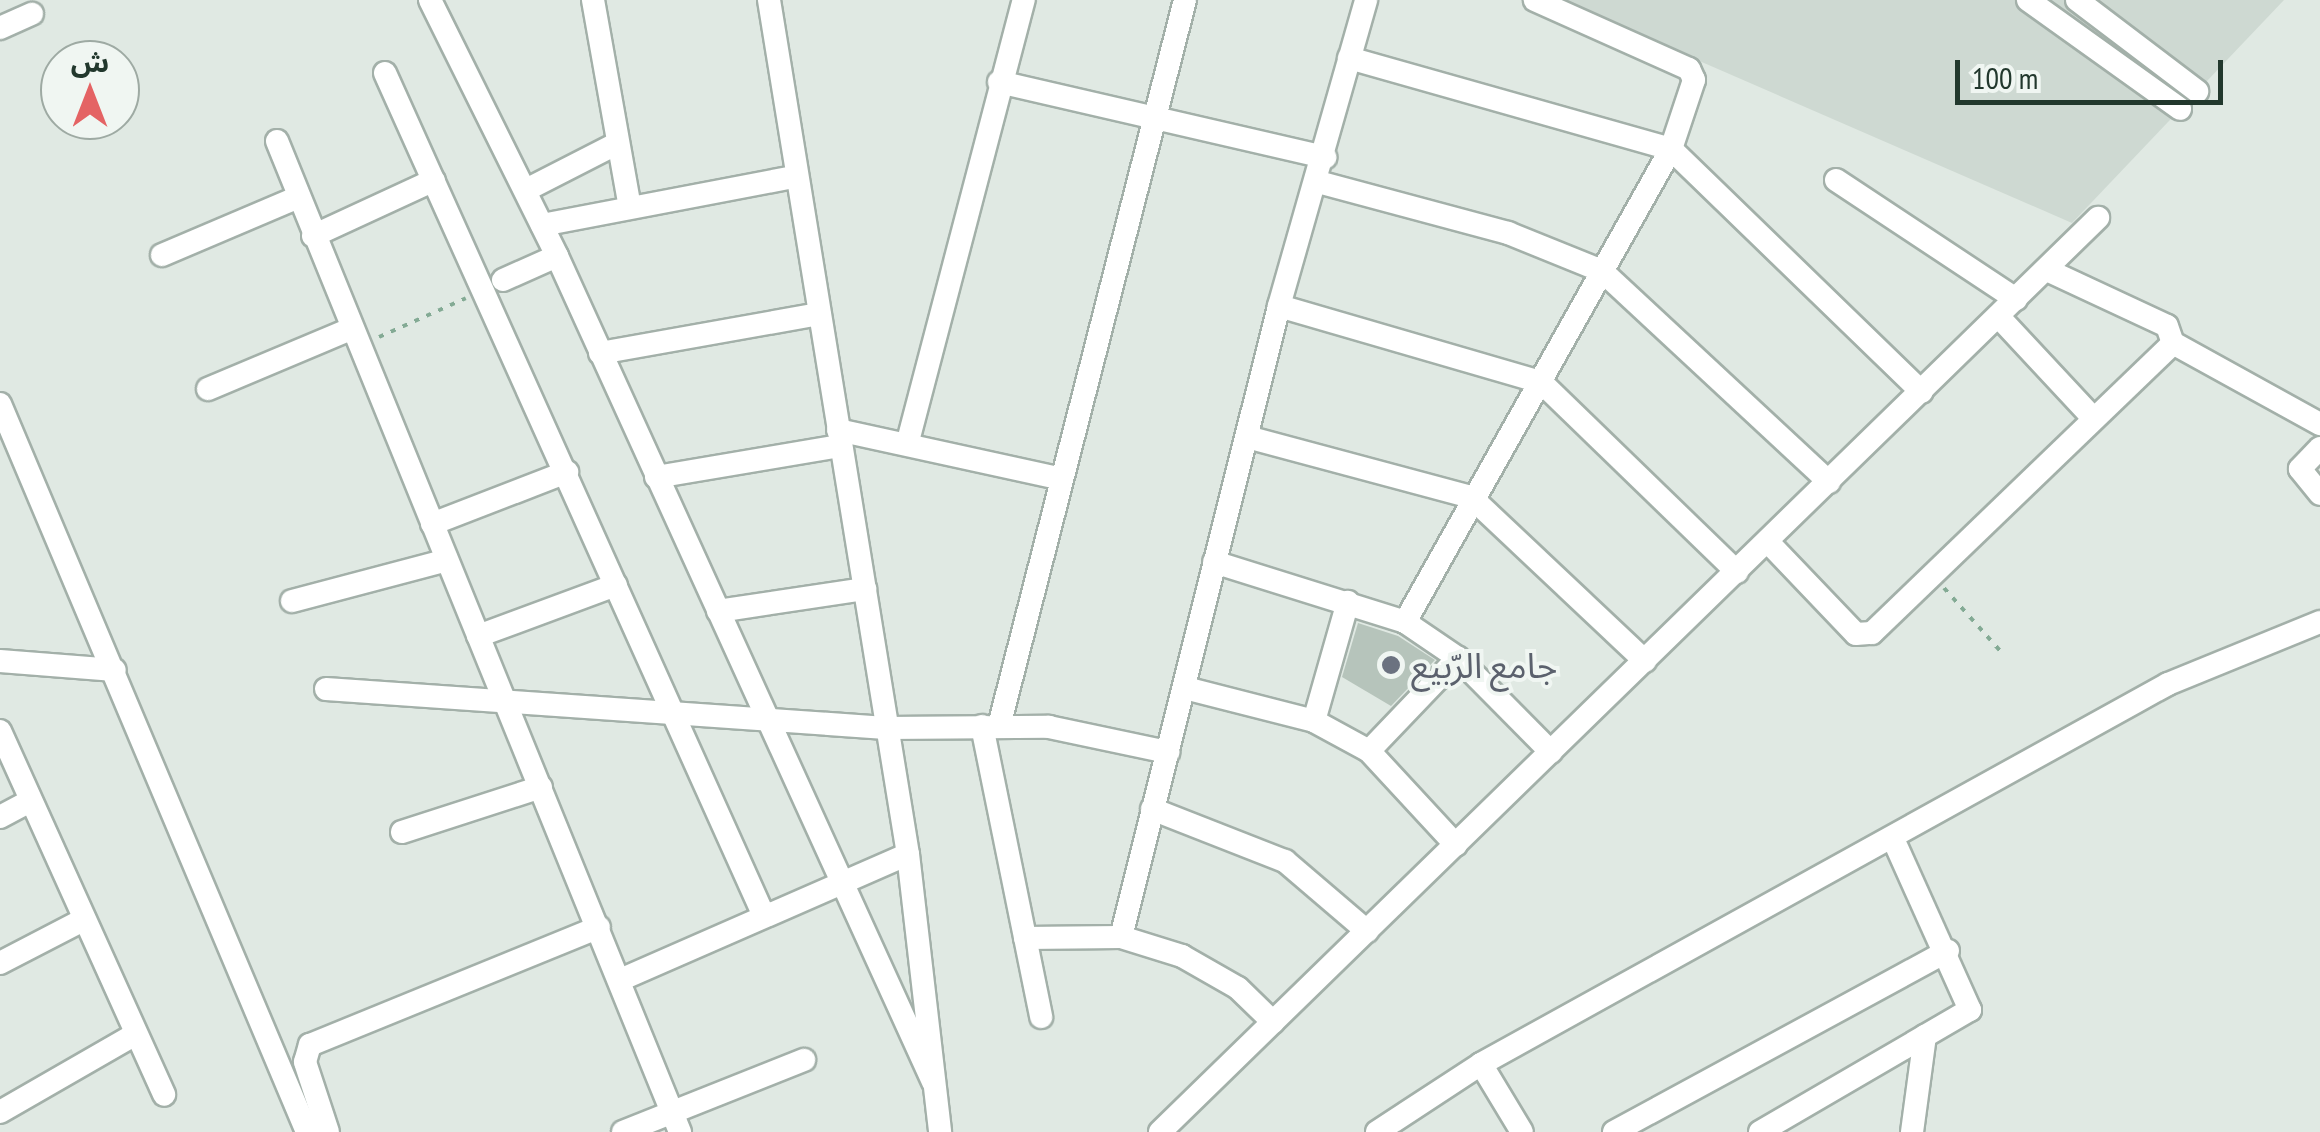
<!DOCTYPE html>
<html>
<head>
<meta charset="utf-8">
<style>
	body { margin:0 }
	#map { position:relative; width:2320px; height:1132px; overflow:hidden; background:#e0e9e3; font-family:"PT Sans Narrow","Noto Sans Arabic",sans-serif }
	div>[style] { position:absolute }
	.built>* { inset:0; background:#ced9d2 }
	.building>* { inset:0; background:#b6c4bb }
	.path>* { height:4px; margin-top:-2px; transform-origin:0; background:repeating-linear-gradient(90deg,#83aa94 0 5px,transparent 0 13px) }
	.roads { filter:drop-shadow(2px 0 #a3b0a9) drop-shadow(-2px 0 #a3b0a9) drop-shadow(0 2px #a3b0a9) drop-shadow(0 -2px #a3b0a9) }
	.minor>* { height:22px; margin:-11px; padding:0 11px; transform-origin:11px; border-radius:11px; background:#fff }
	.dots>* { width:28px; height:28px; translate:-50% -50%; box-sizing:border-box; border:5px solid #f0f6f2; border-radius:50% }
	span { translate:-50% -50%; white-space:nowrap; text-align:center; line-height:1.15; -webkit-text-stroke:8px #f0f6f2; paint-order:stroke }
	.worship-label { font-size:35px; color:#5b616d }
	.left { translate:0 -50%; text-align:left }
	.north { position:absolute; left:40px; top:40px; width:100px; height:100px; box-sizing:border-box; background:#f0f6f2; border:2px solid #9eaaa3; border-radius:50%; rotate:0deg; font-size:28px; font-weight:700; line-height:40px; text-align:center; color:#22382d }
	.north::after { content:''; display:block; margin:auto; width:35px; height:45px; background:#e46364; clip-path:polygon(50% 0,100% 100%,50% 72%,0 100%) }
	.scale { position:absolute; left:1955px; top:60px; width:268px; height:45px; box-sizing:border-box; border:5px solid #22382d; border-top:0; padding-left:12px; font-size:30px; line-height:35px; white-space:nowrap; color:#22382d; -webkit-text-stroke:8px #f0f6f2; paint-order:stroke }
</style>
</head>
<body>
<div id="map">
	<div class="built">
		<div style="clip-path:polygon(1559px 0,2284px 0,2072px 223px)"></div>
	</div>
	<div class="building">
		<div style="clip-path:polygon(1358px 623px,1398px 636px,1435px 660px,1391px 706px,1342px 677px)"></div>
	</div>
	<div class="path">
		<div style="left:379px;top:337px;width:95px;rotate:-24.1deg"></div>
		<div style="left:1944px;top:588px;width:90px;rotate:48.2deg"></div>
	</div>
	<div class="roads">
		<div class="minor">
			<div style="left:430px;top:0;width:286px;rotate:63.6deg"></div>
			<div style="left:557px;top:256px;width:908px;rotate:65.52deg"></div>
			<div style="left:593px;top:0;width:205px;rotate:79.9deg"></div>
			<div style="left:769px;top:0;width:865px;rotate:80.76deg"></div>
			<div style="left:908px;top:854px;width:280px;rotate:83.4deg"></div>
			<div style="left:2028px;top:0;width:187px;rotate:35.6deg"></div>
			<div style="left:2077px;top:0;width:151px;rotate:37.2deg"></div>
			<div style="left:0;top:28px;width:35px;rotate:-24deg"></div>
			<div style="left:1349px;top:58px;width:335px;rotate:15.8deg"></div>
			<div style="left:1671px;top:149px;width:349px;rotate:44.1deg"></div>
			<div style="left:385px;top:73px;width:924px;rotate:65.79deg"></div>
			<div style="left:999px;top:82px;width:335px;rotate:13deg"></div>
			<div style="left:277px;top:141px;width:1070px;rotate:67.87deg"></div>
			<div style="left:1836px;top:180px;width:216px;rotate:33.5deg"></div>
			<div style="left:1318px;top:182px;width:197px;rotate:15deg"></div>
			<div style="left:1508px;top:233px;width:101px;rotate:22deg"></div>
			<div style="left:1602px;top:271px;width:310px;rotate:42.9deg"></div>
			<div style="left:526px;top:190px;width:101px;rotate:-27.1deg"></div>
			<div style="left:542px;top:225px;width:256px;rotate:-10.8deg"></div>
			<div style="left:313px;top:236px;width:133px;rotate:-24.8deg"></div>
			<div style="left:162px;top:255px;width:146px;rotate:-23deg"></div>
			<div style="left:2047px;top:270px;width:132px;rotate:25deg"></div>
			<div style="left:2167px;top:326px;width:18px;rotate:71deg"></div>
			<div style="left:2173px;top:343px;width:168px;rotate:28.9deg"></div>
			<div style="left:503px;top:280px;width:59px;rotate:-24deg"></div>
			<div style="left:1279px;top:306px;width:273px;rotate:16.2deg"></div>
			<div style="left:1541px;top:382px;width:273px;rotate:44.1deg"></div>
			<div style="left:1998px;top:316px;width:139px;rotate:47deg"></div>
			<div style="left:600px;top:353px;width:223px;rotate:-10.1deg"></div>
			<div style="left:208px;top:389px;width:155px;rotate:-22.8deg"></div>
			<div style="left:0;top:404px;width:790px;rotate:67.13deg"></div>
			<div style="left:838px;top:430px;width:225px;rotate:12.3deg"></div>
			<div style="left:1247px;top:437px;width:232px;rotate:15deg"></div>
			<div style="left:1471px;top:497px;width:239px;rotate:43.3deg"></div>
			<div style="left:908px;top:441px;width:456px;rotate:-75.3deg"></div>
			<div style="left:2320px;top:448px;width:29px;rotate:134deg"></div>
			<div style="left:2300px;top:469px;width:32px;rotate:51deg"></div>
			<div style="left:656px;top:477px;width:187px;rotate:-9.6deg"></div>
			<div style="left:432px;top:524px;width:145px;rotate:-21.1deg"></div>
			<div style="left:1768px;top:542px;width:127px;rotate:46.3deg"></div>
			<div style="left:1856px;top:634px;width:16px;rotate:-4deg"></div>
			<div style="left:1872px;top:633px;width:418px;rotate:-43.9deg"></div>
			<div style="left:1214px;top:562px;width:200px;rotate:17.4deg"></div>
			<div style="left:1405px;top:622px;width:64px;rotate:34.2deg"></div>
			<div style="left:1458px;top:658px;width:132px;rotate:45.3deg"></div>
			<div style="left:292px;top:601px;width:160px;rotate:-14.8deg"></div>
			<div style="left:718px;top:611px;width:149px;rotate:-8.5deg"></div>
			<div style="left:1405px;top:622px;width:543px;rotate:-60.65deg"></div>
			<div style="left:1671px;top:149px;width:73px;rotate:-71.6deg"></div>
			<div style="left:1694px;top:80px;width:12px;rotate:-114deg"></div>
			<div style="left:1689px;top:69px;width:169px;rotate:-155.9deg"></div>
			<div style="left:478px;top:636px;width:147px;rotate:-20.3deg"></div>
			<div style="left:0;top:661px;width:115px;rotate:4.5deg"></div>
			<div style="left:1185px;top:688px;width:133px;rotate:14.3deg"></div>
			<div style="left:1314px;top:721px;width:63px;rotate:28.6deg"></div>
			<div style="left:1369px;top:751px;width:128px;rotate:47.2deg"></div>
			<div style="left:326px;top:689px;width:561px;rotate:3.98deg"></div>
			<div style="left:886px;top:728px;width:163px;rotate:-0.4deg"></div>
			<div style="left:1049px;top:727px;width:122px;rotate:11.9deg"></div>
			<div style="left:1314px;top:721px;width:124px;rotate:-74.1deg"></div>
			<div style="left:982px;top:726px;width:297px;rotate:78.5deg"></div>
			<div style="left:999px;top:726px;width:749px;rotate:-75.63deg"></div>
			<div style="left:0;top:731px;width:399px;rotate:65.7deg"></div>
			<div style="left:1369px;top:751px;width:129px;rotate:-46.3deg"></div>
			<div style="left:1152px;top:809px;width:143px;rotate:21.4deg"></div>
			<div style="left:1285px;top:861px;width:108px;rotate:40.5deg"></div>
			<div style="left:0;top:817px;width:34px;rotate:-28deg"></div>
			<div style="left:402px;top:832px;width:146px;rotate:-17.9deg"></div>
			<div style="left:1121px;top:937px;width:650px;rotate:-75.94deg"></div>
			<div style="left:1279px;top:306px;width:318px;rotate:-74.1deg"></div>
			<div style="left:1025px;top:938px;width:96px;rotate:-0.6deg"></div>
			<div style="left:1121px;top:937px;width:64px;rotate:17.3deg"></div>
			<div style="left:1182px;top:956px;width:64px;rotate:29.7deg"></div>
			<div style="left:1238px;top:988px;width:49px;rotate:44.2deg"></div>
			<div style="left:0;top:963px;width:91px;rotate:-27.4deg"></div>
			<div style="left:620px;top:980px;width:314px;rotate:-23.6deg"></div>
			<div style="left:1481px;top:1064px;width:79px;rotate:58.9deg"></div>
			<div style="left:0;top:1112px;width:155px;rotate:-29.9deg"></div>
			<div style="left:328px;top:1132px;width:74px;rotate:-108.2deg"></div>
			<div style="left:305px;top:1062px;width:18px;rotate:-74deg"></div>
			<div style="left:310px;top:1045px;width:312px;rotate:-22.2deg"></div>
			<div style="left:623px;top:1132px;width:195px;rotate:-21.7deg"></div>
			<div style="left:1160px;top:1132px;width:1310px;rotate:-44.26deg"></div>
			<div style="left:1377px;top:1132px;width:124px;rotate:-33.2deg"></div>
			<div style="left:1481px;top:1064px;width:785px;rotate:-28.95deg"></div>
			<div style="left:2168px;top:684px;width:164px;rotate:-22.2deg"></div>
			<div style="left:1614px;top:1132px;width:380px;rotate:-28.5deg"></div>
			<div style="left:1760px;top:1132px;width:243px;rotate:-30.2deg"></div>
			<div style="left:1970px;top:1010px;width:188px;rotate:-114.2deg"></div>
			<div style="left:1912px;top:1132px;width:97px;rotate:-82.3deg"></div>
		</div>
	</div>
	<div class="dots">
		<div style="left:1391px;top:665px;background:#6b7280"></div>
	</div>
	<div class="worship-label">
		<span class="left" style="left:1411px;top:665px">جامع الرّبيع</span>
	</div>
	<div class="north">ش</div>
	<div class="scale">100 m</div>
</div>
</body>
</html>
